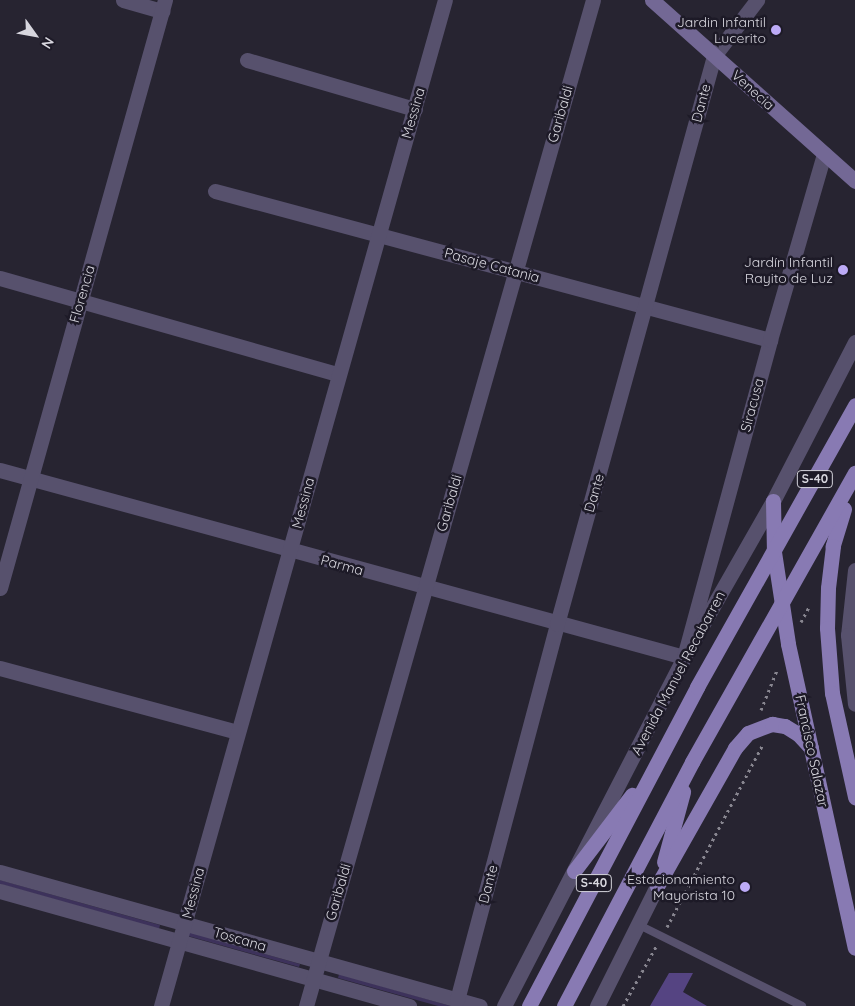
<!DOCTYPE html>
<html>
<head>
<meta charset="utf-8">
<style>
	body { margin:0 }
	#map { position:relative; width:855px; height:1006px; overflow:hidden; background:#272431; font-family:Quicksand,sans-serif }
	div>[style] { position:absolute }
	.green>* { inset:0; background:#3d325b }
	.building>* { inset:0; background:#554482 }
	.path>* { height:3px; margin-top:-1.5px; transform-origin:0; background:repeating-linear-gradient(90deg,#888690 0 2.5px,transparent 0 6.5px) }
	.lane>* { height:8px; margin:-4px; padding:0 4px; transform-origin:4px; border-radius:4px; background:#57516d }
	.street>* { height:15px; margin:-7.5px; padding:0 7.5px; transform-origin:7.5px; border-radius:7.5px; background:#57516d }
	.secondary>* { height:15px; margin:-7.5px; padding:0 7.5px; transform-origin:7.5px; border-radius:7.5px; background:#736895 }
	.primary>* { height:15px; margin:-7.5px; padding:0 7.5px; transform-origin:7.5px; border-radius:7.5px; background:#887ab3 }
	.dots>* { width:14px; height:14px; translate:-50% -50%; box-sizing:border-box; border:2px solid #1d1a27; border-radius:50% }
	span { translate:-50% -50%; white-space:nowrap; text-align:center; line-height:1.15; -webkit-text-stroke:5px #1d1a27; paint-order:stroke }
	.shield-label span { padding:1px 4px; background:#1d1a27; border:1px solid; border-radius:4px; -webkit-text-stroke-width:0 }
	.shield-label { font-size:12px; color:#d7d6de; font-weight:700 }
	.poi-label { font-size:14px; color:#d7d6de }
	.right { translate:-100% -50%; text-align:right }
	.street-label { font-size:14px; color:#d7d6de }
	.north { position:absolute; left:10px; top:10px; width:50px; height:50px; -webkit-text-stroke:4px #1d1a27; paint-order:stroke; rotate:122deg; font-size:14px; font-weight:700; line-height:20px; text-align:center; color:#d7d6de }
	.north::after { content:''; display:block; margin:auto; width:18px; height:22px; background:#d7d6de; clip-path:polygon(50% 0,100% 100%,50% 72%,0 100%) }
</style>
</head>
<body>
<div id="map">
	<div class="green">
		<div style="clip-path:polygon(0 880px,160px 925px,159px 929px,0 884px)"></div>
		<div style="clip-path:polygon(189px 932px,300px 964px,299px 967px,188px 936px)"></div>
		<div style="clip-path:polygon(339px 974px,451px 1006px,438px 1006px,338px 978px)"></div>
	</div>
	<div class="building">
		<div style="clip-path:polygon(669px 973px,693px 973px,683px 992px,707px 1006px,650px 1006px)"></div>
	</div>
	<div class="path">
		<div style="left:801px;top:622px;width:19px;rotate:-62deg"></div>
		<div style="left:761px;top:710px;width:43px;rotate:-68.2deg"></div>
		<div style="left:667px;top:927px;width:207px;rotate:-62.3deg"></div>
		<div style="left:623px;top:1006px;width:70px;rotate:-60.9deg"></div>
	</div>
	<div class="lane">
		<div style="left:639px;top:925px;width:182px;rotate:26.4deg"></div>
	</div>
	<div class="street">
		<div style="left:123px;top:0;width:41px;rotate:15.8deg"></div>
		<div style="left:247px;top:60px;width:175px;rotate:16.3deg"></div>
		<div style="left:215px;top:191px;width:575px;rotate:15.03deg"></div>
		<div style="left:0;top:278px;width:351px;rotate:15.9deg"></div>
		<div style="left:0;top:470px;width:709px;rotate:15.29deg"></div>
		<div style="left:684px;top:657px;width:328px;rotate:-74.8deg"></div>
		<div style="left:770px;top:340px;width:194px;rotate:-73.8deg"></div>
		<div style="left:855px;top:570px;width:65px;rotate:96.1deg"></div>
		<div style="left:848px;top:635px;width:69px;rotate:84.2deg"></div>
		<div style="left:0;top:588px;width:611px;rotate:-74.33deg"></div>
		<div style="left:0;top:668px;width:245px;rotate:15.1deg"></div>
		<div style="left:0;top:872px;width:498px;rotate:15.6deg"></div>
		<div style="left:0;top:891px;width:425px;rotate:15.7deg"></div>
		<div style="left:457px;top:1000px;width:389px;rotate:-75.1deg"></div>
		<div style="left:557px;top:624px;width:589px;rotate:-74.55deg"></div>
		<div style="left:714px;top:56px;width:71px;rotate:-52.5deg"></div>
		<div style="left:161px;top:1006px;width:1045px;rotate:-74.24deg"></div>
		<div style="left:306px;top:1006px;width:1046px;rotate:-74.08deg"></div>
		<div style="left:504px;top:1006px;width:393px;rotate:-62.7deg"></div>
		<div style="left:684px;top:657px;width:180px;rotate:-60.3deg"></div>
		<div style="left:773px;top:501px;width:179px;rotate:-62.7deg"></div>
		<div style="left:597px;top:1006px;width:134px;rotate:-63.4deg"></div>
	</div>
	<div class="secondary">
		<div style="left:652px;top:0;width:272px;rotate:41.7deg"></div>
	</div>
	<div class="primary">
		<div style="left:773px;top:501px;width:51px;rotate:88.9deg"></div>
		<div style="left:774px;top:552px;width:93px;rotate:81.3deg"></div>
		<div style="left:788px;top:644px;width:311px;rotate:77.6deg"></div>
		<div style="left:844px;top:509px;width:39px;rotate:107deg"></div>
		<div style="left:833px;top:546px;width:42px;rotate:96.8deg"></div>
		<div style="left:828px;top:588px;width:40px;rotate:91.4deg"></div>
		<div style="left:827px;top:628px;width:65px;rotate:85.6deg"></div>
		<div style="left:832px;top:693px;width:107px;rotate:77.5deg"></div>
		<div style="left:664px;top:862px;width:73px;rotate:-74.8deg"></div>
		<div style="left:574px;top:871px;width:96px;rotate:-52.7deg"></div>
		<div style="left:657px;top:886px;width:159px;rotate:-60.5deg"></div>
		<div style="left:735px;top:748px;width:20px;rotate:-49deg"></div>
		<div style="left:748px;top:733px;width:26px;rotate:-21deg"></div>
		<div style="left:772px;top:724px;width:13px;rotate:9deg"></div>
		<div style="left:785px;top:726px;width:15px;rotate:32deg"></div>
		<div style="left:798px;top:734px;width:19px;rotate:47deg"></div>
		<div style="left:529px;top:1006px;width:361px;rotate:-62.2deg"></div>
		<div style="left:697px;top:687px;width:323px;rotate:-60.7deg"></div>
		<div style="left:564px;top:1006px;width:276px;rotate:-62.3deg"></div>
		<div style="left:692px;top:762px;width:332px;rotate:-60.6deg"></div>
	</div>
	<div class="dots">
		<div style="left:776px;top:30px;background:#bcaaf6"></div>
		<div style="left:843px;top:270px;background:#bcaaf6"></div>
		<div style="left:745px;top:887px;background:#bcaaf6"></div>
	</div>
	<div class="shield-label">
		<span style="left:815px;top:479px">S-40</span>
		<span style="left:594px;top:883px">S-40</span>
	</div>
	<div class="poi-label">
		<span class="right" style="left:766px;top:30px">Jardin Infantil<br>Lucerito</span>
		<span class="right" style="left:833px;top:270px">Jardín Infantil<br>Rayito de Luz</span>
		<span class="right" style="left:735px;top:887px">Estacionamiento<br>Mayorista 10</span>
	</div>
	<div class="street-label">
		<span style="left:753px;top:90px;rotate:42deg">Venecia</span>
		<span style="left:701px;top:103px;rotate:-75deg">Dante</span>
		<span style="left:413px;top:113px;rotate:-74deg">Messina</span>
		<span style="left:560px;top:114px;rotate:-74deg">Garibaldi</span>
		<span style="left:492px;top:265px;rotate:15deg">Pasaje Catania</span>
		<span style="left:82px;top:294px;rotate:-74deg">Florencia</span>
		<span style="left:752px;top:405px;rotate:-75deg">Siracusa</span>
		<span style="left:594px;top:493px;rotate:-74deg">Dante</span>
		<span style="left:303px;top:503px;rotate:-75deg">Messina</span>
		<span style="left:449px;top:503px;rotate:-74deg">Garibaldi</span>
		<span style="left:342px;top:565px;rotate:15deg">Parma</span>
		<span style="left:678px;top:673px;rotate:-62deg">Avenida Manuel Recabarren</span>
		<span style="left:812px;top:751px;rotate:78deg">Francisco Salazar</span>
		<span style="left:488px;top:884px;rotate:-75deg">Dante</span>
		<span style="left:338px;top:892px;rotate:-74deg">Garibaldi</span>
		<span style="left:193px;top:893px;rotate:-75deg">Messina</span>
		<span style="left:240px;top:939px;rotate:16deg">Toscana</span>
	</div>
	<div class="north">N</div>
</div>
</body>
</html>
